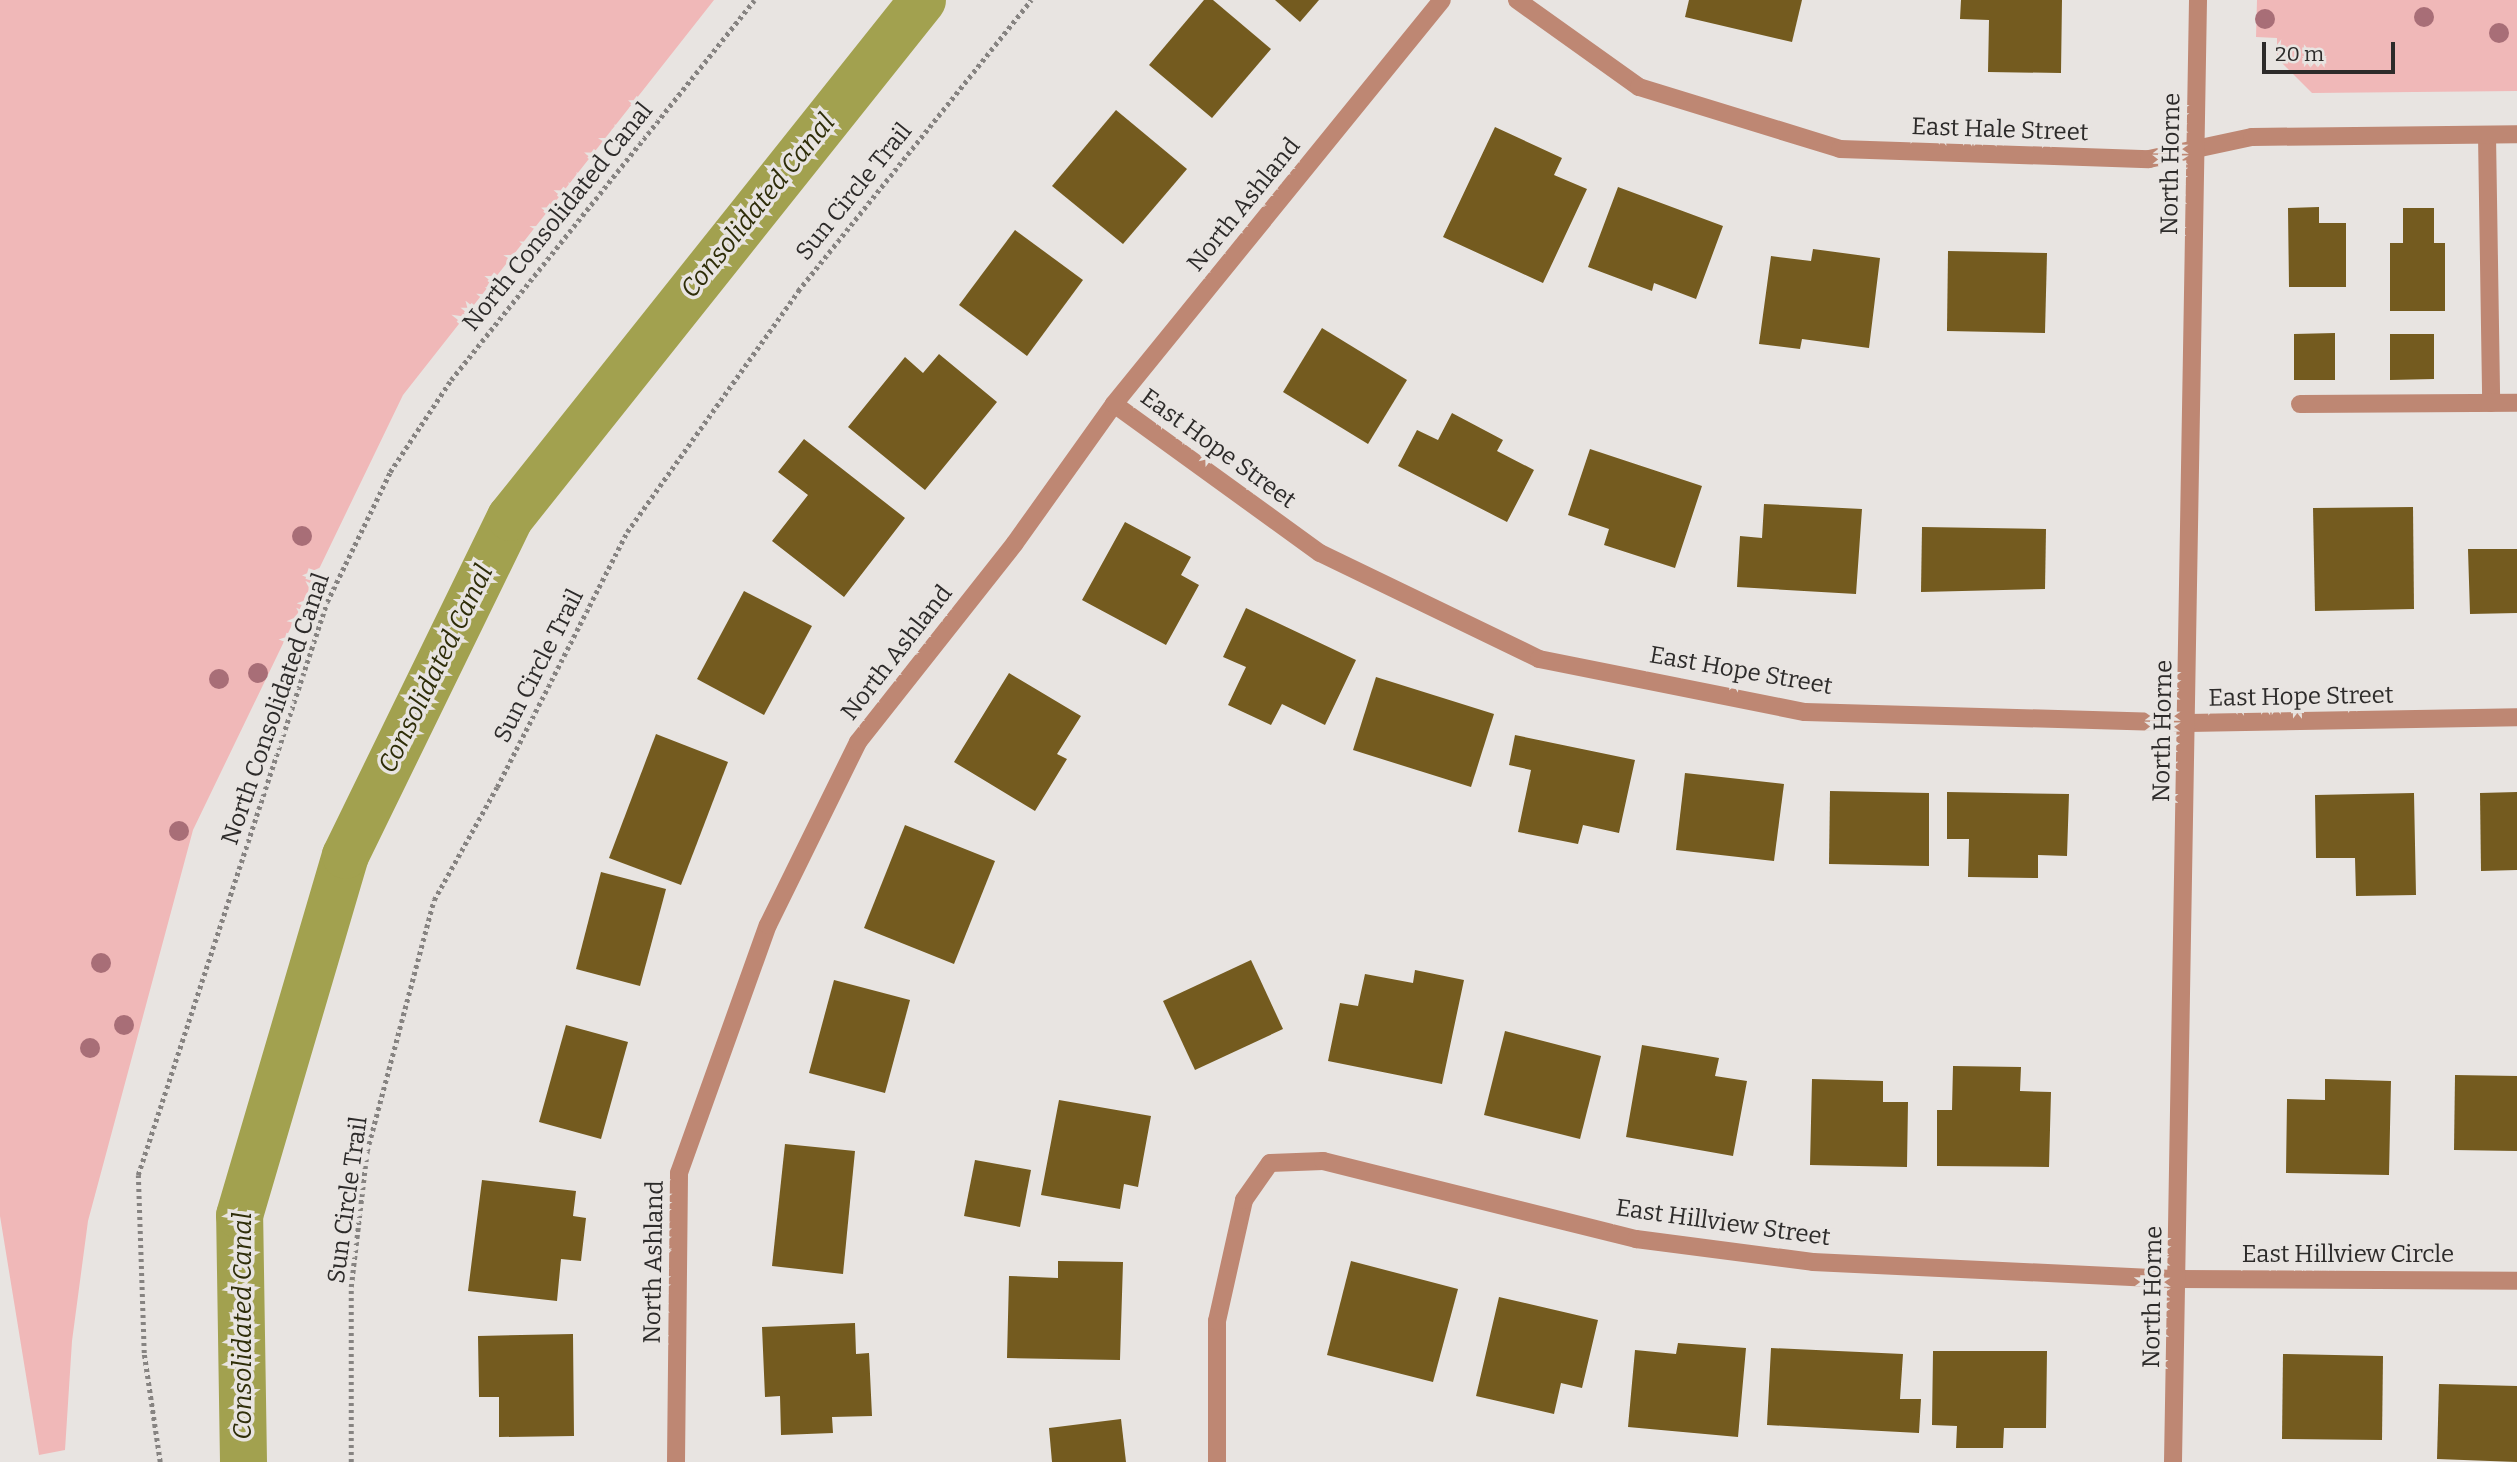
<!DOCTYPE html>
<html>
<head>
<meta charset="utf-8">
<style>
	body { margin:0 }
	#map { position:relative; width:2517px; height:1462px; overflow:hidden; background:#e8e4e1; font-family:Bitter,serif }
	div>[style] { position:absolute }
	.green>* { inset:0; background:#f0b8b8 }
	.canal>* { height:47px; margin:-23.5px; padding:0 23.5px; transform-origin:23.5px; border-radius:23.5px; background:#a2a14f }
	.building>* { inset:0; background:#745b1f }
	.path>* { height:4.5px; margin-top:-2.25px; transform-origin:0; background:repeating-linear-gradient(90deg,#868381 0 3.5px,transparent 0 7px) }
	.service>* { height:18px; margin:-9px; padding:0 9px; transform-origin:9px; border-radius:9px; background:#be8773 }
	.minor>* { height:18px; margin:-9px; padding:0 9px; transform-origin:9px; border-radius:9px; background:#be8773 }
	.tertiary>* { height:18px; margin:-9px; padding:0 9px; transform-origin:9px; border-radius:9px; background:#be8773 }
	.trees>* { width:20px; height:20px; margin:-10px; border-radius:50%; background:#a86e77 }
	span { translate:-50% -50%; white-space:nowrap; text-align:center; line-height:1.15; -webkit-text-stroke:7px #e8e4e1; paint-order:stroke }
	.street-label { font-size:24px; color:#2d2b2a }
	.water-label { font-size:26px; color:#2e2d08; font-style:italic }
	.scale { position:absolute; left:2262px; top:42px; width:133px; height:32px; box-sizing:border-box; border:4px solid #2d2b2a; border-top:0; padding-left:9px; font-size:21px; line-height:24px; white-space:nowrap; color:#2d2b2a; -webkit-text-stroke:5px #e8e4e1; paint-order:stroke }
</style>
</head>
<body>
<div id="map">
	<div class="green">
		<div style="clip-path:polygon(0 0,714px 0,403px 395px,193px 830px,88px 1221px,72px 1341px,65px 1450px,39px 1455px,0 1216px)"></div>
		<div style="clip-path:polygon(2257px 0,2517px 0,2517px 91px,2312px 93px,2277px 58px,2277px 38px,2256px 37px)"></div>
	</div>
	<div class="canal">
		<div style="left:243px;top:1462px;width:247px;rotate:-90.9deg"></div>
		<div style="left:239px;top:1215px;width:375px;rotate:-73.6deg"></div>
		<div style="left:345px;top:855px;width:376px;rotate:-64deg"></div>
		<div style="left:510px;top:517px;width:661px;rotate:-51.45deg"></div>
	</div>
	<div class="building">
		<div style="clip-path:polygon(1204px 0,1213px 0,1271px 49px,1212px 118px,1149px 65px)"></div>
		<div style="clip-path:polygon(1275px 0,1319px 0,1300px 22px)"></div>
		<div style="clip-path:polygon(1689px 0,1802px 0,1792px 42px,1685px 17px)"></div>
		<div style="clip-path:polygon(1961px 0,2062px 0,2061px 73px,1988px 72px,1989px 20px,1960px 19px)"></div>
		<div style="clip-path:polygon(1116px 110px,1187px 169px,1123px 244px,1052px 186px)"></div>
		<div style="clip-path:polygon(1495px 127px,1562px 158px,1554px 175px,1587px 189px,1543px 283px,1443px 237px)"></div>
		<div style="clip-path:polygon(1618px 187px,1723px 226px,1696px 299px,1654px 283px,1652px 291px,1588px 267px)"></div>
		<div style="clip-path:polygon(2319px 207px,2319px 223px,2346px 223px,2346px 287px,2289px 287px,2288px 208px)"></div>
		<div style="clip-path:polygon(2403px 208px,2434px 208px,2434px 243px,2445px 243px,2445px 311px,2390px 311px,2390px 243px,2403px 243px)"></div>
		<div style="clip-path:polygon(1015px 230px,1083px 280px,1027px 356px,959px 305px)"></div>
		<div style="clip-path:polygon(1813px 249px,1880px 258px,1869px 348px,1802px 339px,1800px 349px,1759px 344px,1771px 256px,1811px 261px)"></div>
		<div style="clip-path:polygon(1948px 251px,2047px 253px,2045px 333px,1947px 331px)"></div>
		<div style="clip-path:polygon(1322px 328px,1407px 380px,1368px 444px,1283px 392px)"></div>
		<div style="clip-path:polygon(2335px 333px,2335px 380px,2294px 380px,2294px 334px)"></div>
		<div style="clip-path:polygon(2390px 334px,2434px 334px,2434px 379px,2390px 380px)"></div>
		<div style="clip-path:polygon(939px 354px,997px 402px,925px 490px,848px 427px,905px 357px,923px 373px)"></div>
		<div style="clip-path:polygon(1452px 413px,1503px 440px,1497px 451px,1534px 470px,1507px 522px,1398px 466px,1417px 430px,1438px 440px)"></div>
		<div style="clip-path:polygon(804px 439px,905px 518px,844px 597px,772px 541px,808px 495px,778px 472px)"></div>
		<div style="clip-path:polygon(1590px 449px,1702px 486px,1675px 568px,1604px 545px,1609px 529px,1568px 515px)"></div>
		<div style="clip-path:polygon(1764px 504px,1862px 509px,1856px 594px,1737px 587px,1740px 536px,1762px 538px)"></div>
		<div style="clip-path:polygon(2413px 507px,2414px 609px,2315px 611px,2313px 508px)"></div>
		<div style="clip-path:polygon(1125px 522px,1191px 557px,1181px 575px,1199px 585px,1166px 645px,1082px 600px)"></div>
		<div style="clip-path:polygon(1922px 527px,2046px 529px,2045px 589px,1921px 592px)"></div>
		<div style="clip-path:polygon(2468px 549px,2517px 549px,2517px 613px,2470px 614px)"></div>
		<div style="clip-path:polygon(744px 591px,812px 626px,764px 715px,697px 679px)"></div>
		<div style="clip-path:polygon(1246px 608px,1356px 660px,1325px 725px,1282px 704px,1271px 725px,1228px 705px,1246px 667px,1223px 657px)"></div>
		<div style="clip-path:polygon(1009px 673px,1081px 716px,1057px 754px,1067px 759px,1035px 811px,954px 762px)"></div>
		<div style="clip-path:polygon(1376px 677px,1494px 714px,1471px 787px,1353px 750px)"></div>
		<div style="clip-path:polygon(656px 734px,728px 762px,681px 885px,609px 858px)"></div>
		<div style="clip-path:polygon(1515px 735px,1635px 760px,1619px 833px,1583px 825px,1578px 844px,1518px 832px,1531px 770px,1509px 765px)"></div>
		<div style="clip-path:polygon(1685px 773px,1784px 784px,1774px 861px,1676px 850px)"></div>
		<div style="clip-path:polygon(1830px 791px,1929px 793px,1929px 866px,1829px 864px)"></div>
		<div style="clip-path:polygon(1947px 792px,2069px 794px,2067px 856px,2038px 855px,2038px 878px,1968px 877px,1969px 839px,1947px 839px)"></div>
		<div style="clip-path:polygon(2517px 792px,2517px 870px,2481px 871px,2480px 793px)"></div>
		<div style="clip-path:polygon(2414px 793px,2416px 895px,2356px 896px,2355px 858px,2316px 858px,2315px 795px)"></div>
		<div style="clip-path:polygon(905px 825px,995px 861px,954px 964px,864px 928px)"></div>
		<div style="clip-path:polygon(601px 872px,666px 889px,640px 986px,576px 969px)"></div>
		<div style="clip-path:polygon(1251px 960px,1283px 1029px,1195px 1070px,1163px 1001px)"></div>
		<div style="clip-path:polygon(1415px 970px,1464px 980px,1442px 1084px,1328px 1061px,1340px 1003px,1358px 1006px,1365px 974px,1413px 983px)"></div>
		<div style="clip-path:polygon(834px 980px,910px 1000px,885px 1093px,809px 1073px)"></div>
		<div style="clip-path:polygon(566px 1025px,628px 1042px,601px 1139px,539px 1122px)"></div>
		<div style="clip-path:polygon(1505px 1031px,1601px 1056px,1580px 1139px,1484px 1115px)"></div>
		<div style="clip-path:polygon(1642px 1045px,1719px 1058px,1715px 1076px,1747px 1081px,1733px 1156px,1626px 1137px)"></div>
		<div style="clip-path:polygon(1953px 1066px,2021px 1067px,2020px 1091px,2051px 1092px,2049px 1167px,1937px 1166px,1937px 1110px,1952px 1110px)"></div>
		<div style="clip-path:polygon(2455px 1075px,2517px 1076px,2517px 1151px,2454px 1150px)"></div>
		<div style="clip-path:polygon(1812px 1079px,1883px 1081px,1883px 1102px,1908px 1102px,1907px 1167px,1810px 1165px)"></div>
		<div style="clip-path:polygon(2325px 1079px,2391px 1081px,2389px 1175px,2286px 1173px,2287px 1099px,2325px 1100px)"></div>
		<div style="clip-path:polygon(1059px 1100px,1151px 1116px,1138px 1187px,1124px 1184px,1120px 1209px,1041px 1195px)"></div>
		<div style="clip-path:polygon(785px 1144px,855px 1151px,843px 1274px,772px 1266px)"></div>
		<div style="clip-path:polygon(975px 1160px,1031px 1170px,1020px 1227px,964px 1216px)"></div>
		<div style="clip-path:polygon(482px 1180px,576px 1191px,573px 1216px,586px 1218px,581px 1261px,561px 1259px,557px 1301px,468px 1291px)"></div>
		<div style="clip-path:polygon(1058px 1261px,1123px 1262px,1120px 1360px,1007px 1358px,1009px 1276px,1058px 1278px)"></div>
		<div style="clip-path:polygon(1351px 1261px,1458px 1289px,1433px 1382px,1327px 1355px)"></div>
		<div style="clip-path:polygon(1499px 1297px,1598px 1320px,1582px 1388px,1561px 1383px,1554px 1414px,1476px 1396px)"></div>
		<div style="clip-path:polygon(855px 1323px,856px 1354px,869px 1353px,872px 1416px,832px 1417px,833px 1433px,781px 1435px,780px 1396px,765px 1397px,762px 1327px)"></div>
		<div style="clip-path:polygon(573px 1334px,574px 1436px,499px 1437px,499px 1397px,479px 1397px,478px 1336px)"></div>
		<div style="clip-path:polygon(1678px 1343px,1746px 1348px,1738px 1437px,1628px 1427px,1635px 1350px,1676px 1354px)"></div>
		<div style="clip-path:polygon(1771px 1348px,1903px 1354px,1900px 1399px,1921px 1399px,1919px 1433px,1767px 1425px)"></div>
		<div style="clip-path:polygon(1933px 1351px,2047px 1351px,2046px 1428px,2004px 1428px,2003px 1448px,1956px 1448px,1957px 1426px,1932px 1425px)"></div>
		<div style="clip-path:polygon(2283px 1354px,2383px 1356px,2382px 1440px,2282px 1439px)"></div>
		<div style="clip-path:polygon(2439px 1384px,2517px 1386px,2517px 1462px,2437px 1459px)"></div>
		<div style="clip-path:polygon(1121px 1419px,1126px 1462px,1052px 1462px,1049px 1428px)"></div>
	</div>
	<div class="path">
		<div style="left:160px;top:1462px;width:110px;rotate:-98.4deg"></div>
		<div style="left:144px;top:1353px;width:178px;rotate:-91.9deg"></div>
		<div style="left:138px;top:1175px;width:603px;rotate:-71.75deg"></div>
		<div style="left:327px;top:602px;width:144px;rotate:-64.1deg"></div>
		<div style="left:390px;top:472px;width:110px;rotate:-56.5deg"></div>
		<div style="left:451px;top:380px;width:486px;rotate:-51.4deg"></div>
		<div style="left:351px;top:1462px;width:175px;rotate:-90deg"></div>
		<div style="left:351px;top:1287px;width:137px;rotate:-83.3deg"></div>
		<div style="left:367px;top:1151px;width:260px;rotate:-75.1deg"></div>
		<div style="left:434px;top:900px;width:129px;rotate:-60.9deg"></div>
		<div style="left:497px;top:787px;width:286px;rotate:-63deg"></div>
		<div style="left:627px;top:532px;width:296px;rotate:-54.6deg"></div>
		<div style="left:798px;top:291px;width:373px;rotate:-51.3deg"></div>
	</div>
	<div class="service">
		<div style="left:2487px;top:135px;width:268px;rotate:89.1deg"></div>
		<div style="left:2300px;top:404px;width:217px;rotate:-0.3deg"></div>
	</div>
	<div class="minor">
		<div style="left:1517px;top:0;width:150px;rotate:35.5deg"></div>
		<div style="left:1639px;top:87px;width:210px;rotate:17.1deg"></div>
		<div style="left:1840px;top:149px;width:309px;rotate:1.9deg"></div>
		<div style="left:2149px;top:159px;width:105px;rotate:-12.1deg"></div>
		<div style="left:2252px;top:137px;width:265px;rotate:-0.6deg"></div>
		<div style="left:1114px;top:404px;width:254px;rotate:35.9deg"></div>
		<div style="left:1320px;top:553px;width:243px;rotate:25.8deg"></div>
		<div style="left:1539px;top:659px;width:271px;rotate:11.3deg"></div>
		<div style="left:1805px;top:712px;width:383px;rotate:1.6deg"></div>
		<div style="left:2188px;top:723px;width:329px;rotate:-1deg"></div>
		<div style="left:676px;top:1462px;width:289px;rotate:-89.4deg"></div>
		<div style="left:679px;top:1173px;width:263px;rotate:-70.3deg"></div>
		<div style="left:768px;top:925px;width:204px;rotate:-63.8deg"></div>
		<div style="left:858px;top:742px;width:253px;rotate:-51.7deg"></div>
		<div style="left:1015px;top:543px;width:171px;rotate:-54.5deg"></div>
		<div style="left:1114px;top:404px;width:520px;rotate:-50.93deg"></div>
		<div style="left:1217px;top:1462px;width:141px;rotate:-90deg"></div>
		<div style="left:1217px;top:1321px;width:124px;rotate:-77.4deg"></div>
		<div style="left:1244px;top:1200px;width:45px;rotate:-54.9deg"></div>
		<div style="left:1270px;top:1163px;width:53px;rotate:-2.2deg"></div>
		<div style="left:1323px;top:1161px;width:323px;rotate:14deg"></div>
		<div style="left:1636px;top:1239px;width:178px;rotate:7.4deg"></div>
		<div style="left:1813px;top:1262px;width:365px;rotate:2.7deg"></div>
		<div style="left:2178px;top:1279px;width:339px;rotate:0.3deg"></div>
	</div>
	<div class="tertiary">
		<div style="left:2173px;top:1462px;width:1462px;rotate:-89.02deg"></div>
	</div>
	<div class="trees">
		<div style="left:2424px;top:17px"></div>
		<div style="left:2265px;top:19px"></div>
		<div style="left:2499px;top:33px"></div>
		<div style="left:302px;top:536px"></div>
		<div style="left:258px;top:673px"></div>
		<div style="left:219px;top:679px"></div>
		<div style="left:179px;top:831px"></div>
		<div style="left:101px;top:963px"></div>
		<div style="left:124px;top:1025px"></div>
		<div style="left:90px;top:1048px"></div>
	</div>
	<div class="street-label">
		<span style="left:2000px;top:130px;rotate:2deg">East Hale Street</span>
		<span style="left:2171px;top:164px;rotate:-89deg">North Horne</span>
		<span style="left:854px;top:192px;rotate:-51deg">Sun Circle Trail</span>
		<span style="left:1244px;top:205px;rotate:-51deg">North Ashland</span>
		<span style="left:558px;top:217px;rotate:-51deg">North Consolidated Canal</span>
		<span style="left:1218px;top:449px;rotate:36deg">East Hope Street</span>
		<span style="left:897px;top:653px;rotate:-52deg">North Ashland</span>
		<span style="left:539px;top:666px;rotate:-63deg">Sun Circle Trail</span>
		<span style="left:1741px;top:671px;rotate:10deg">East Hope Street</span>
		<span style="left:2301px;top:697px;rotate:-1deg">East Hope Street</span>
		<span style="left:276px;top:709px;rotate:-71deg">North Consolidated Canal</span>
		<span style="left:2163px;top:731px;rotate:-89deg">North Horne</span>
		<span style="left:348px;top:1200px;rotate:-82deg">Sun Circle Trail</span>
		<span style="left:1723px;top:1223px;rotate:8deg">East Hillview Street</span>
		<span style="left:2348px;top:1255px">East Hillview Circle</span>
		<span style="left:654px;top:1262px;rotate:-89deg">North Ashland</span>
		<span style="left:2153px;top:1297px;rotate:-89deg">North Horne</span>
	</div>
	<div class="water-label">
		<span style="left:758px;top:206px;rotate:-51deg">Consolidated Canal</span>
		<span style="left:436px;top:669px;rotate:-64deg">Consolidated Canal</span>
		<span style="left:243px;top:1326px;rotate:-90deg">Consolidated Canal</span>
	</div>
	<div class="scale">20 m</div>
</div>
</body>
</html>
